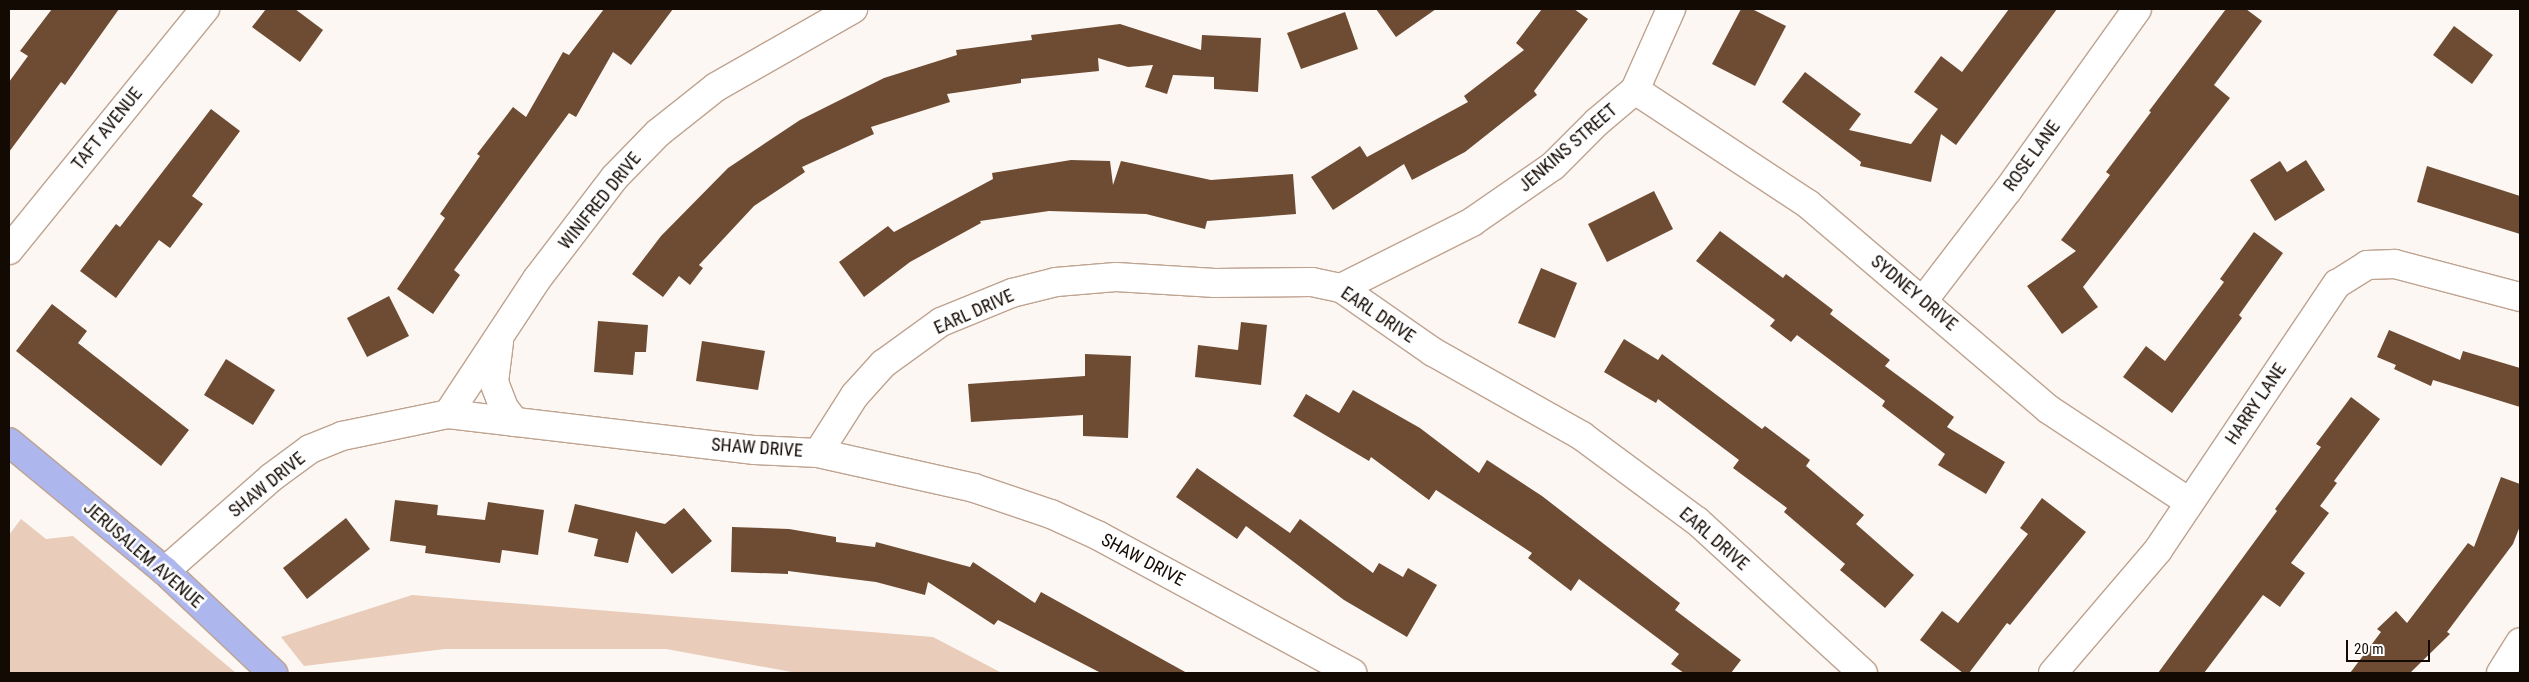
<!DOCTYPE html>
<html>
<head>
<meta charset="utf-8">
<style>
	body { margin:0 }
	#map { position:relative; width:2529px; height:682px; overflow:hidden; background:#fdf7f3; font-family:"Roboto Condensed",sans-serif }
	div>[style] { position:absolute }
	.green>* { inset:0; background:#e9cdba }
	.building>* { inset:0; background:#6e4c33 }
	.roads { filter:drop-shadow(1px 0 #bea390) drop-shadow(-1px 0 #bea390) drop-shadow(0 1px #bea390) drop-shadow(0 -1px #bea390) }
	.minor>* { height:28px; margin:-14px; padding:0 14px; transform-origin:14px; border-radius:14px; background:#fff }
	.major>* { height:28px; margin:-14px; padding:0 14px; transform-origin:14px; border-radius:14px; background:#aeb6ee }
	span { translate:-50% -50%; white-space:nowrap; text-align:center; line-height:1.15; -webkit-text-stroke:5px #fff; paint-order:stroke }
	.street-label { font-size:18px; color:#130a04 }
	.frame { position:absolute; inset:0; border:10px solid #130a04; pointer-events:none }
	.scale { position:absolute; left:2346px; top:640px; width:84px; height:22px; box-sizing:border-box; border:2px solid #130a04; border-top:0; padding-left:6px; font-size:15px; line-height:18px; white-space:nowrap; color:#130a04; -webkit-text-stroke:4px #fff; paint-order:stroke }
</style>
</head>
<body>
<div id="map">
	<div class="green">
		<div style="clip-path:polygon(21px 519px,46px 539px,73px 536px,236px 673px,9px 673px,9px 535px)"></div>
		<div style="clip-path:polygon(412px 595px,933px 637px,1002px 673px,797px 673px,666px 649px,445px 649px,304px 666px,281px 637px)"></div>
	</div>
	<div class="building">
		<div style="clip-path:polygon(52px 9px,119px 9px,65px 85px,61px 82px,9px 152px,9px 82px,28px 56px,20px 51px)"></div>
		<div style="clip-path:polygon(266px 9px,295px 9px,323px 30px,300px 62px,252px 27px)"></div>
		<div style="clip-path:polygon(604px 9px,673px 9px,631px 65px,613px 52px,576px 117px,569px 113px,454px 270px,460px 275px,433px 314px,397px 289px,445px 218px,440px 214px,480px 156px,477px 154px,513px 107px,526px 117px,563px 52px,569px 55px)"></div>
		<div style="clip-path:polygon(1376px 9px,1436px 9px,1396px 37px)"></div>
		<div style="clip-path:polygon(1542px 9px,1574px 9px,1588px 19px,1534px 91px,1537px 95px,1465px 152px,1412px 180px,1404px 164px,1333px 210px,1311px 177px,1360px 146px,1367px 157px,1468px 102px,1464px 96px,1524px 50px,1516px 43px)"></div>
		<div style="clip-path:polygon(1741px 9px,1752px 9px,1786px 26px,1755px 86px,1712px 64px)"></div>
		<div style="clip-path:polygon(2009px 9px,2057px 9px,1956px 145px,1941px 134px,1931px 182px,1860px 166px,1861px 162px,1782px 102px,1805px 72px,1861px 114px,1849px 130px,1911px 144px,1938px 109px,1914px 92px,1941px 56px,1962px 72px)"></div>
		<div style="clip-path:polygon(2226px 9px,2246px 9px,2262px 21px,2214px 85px,2230px 98px,2083px 287px,2098px 307px,2062px 334px,2027px 286px,2076px 251px,2061px 240px,2110px 175px,2106px 172px,2151px 112px,2149px 111px)"></div>
		<div style="clip-path:polygon(1345px 12px,1358px 49px,1301px 69px,1287px 33px)"></div>
		<div style="clip-path:polygon(1120px 24px,1201px 50px,1202px 35px,1261px 38px,1258px 92px,1214px 89px,1214px 77px,1173px 75px,1167px 94px,1145px 87px,1153px 65px,1128px 67px,1098px 58px,1099px 71px,1021px 79px,1021px 83px,947px 94px,950px 102px,871px 127px,874px 134px,802px 167px,805px 172px,754px 206px,699px 265px,703px 268px,690px 285px,679px 276px,663px 297px,632px 274px,661px 236px,728px 168px,800px 120px,884px 78px,957px 55px,956px 50px,1032px 40px,1031px 35px)"></div>
		<div style="clip-path:polygon(2454px 26px,2493px 55px,2472px 84px,2433px 55px)"></div>
		<div style="clip-path:polygon(211px 109px,240px 131px,192px 196px,203px 204px,170px 248px,159px 240px,116px 298px,80px 271px,116px 224px,120px 227px)"></div>
		<div style="clip-path:polygon(1071px 160px,1110px 161px,1113px 185px,1121px 161px,1211px 180px,1293px 174px,1296px 214px,1207px 221px,1205px 229px,1146px 214px,1049px 211px,980px 221px,981px 223px,910px 262px,864px 297px,839px 262px,888px 226px,894px 232px,993px 179px,992px 173px)"></div>
		<div style="clip-path:polygon(2306px 160px,2325px 190px,2275px 221px,2250px 180px,2280px 161px,2287px 172px)"></div>
		<div style="clip-path:polygon(2427px 166px,2520px 196px,2520px 234px,2417px 202px)"></div>
		<div style="clip-path:polygon(1654px 191px,1673px 229px,1607px 262px,1588px 224px)"></div>
		<div style="clip-path:polygon(1720px 231px,1783px 278px,1786px 274px,1833px 310px,1830px 314px,1890px 360px,1885px 366px,1954px 417px,1947px 427px,2005px 462px,1986px 494px,1938px 465px,1945px 454px,1882px 406px,1885px 401px,1797px 335px,1791px 342px,1770px 326px,1775px 320px,1696px 261px)"></div>
		<div style="clip-path:polygon(2254px 232px,2283px 253px,2239px 315px,2242px 318px,2172px 413px,2123px 377px,2146px 346px,2165px 361px,2224px 282px,2220px 279px)"></div>
		<div style="clip-path:polygon(1541px 268px,1577px 283px,1555px 338px,1518px 323px)"></div>
		<div style="clip-path:polygon(389px 296px,409px 336px,367px 357px,347px 318px)"></div>
		<div style="clip-path:polygon(52px 304px,87px 331px,78px 343px,189px 430px,161px 466px,16px 351px)"></div>
		<div style="clip-path:polygon(598px 321px,648px 325px,646px 352px,635px 352px,633px 375px,594px 372px)"></div>
		<div style="clip-path:polygon(1241px 322px,1267px 325px,1261px 385px,1195px 377px,1198px 345px,1238px 350px)"></div>
		<div style="clip-path:polygon(2389px 330px,2460px 360px,2463px 351px,2520px 368px,2520px 407px,2433px 380px,2431px 386px,2394px 369px,2396px 365px,2377px 357px)"></div>
		<div style="clip-path:polygon(1624px 339px,1658px 360px,1662px 354px,1762px 429px,1765px 426px,1810px 460px,1806px 466px,1864px 515px,1856px 524px,1914px 575px,1885px 608px,1840px 570px,1845px 564px,1784px 512px,1787px 508px,1733px 468px,1739px 460px,1658px 399px,1656px 403px,1604px 372px)"></div>
		<div style="clip-path:polygon(702px 341px,765px 351px,758px 390px,696px 381px)"></div>
		<div style="clip-path:polygon(1085px 354px,1131px 356px,1128px 438px,1083px 436px,1083px 415px,971px 422px,968px 384px,1085px 376px)"></div>
		<div style="clip-path:polygon(226px 359px,275px 390px,253px 425px,204px 395px)"></div>
		<div style="clip-path:polygon(1353px 390px,1420px 428px,1479px 473px,1487px 460px,1542px 496px,1680px 603px,1675px 610px,1741px 660px,1731px 673px,1684px 673px,1671px 664px,1679px 654px,1579px 579px,1571px 591px,1528px 558px,1532px 553px,1436px 490px,1429px 500px,1371px 457px,1369px 461px,1293px 416px,1306px 394px,1339px 413px)"></div>
		<div style="clip-path:polygon(2351px 397px,2380px 419px,2334px 481px,2337px 483px,2320px 506px,2329px 513px,2291px 563px,2305px 573px,2280px 607px,2263px 595px,2204px 673px,2158px 673px,2277px 511px,2275px 509px,2321px 447px,2316px 444px)"></div>
		<div style="clip-path:polygon(1197px 468px,1290px 533px,1300px 519px,1373px 573px,1379px 563px,1403px 577px,1408px 568px,1437px 585px,1407px 637px,1344px 600px,1246px 526px,1237px 539px,1176px 497px)"></div>
		<div style="clip-path:polygon(2501px 477px,2520px 484px,2520px 526px,2513px 544px,2447px 632px,2450px 634px,2410px 673px,2350px 673px,2381px 632px,2377px 629px,2396px 611px,2407px 623px,2468px 543px,2474px 547px)"></div>
		<div style="clip-path:polygon(2042px 498px,2086px 532px,2010px 625px,2007px 623px,1969px 673px,1963px 673px,1920px 640px,1942px 611px,1958px 623px,2028px 534px,2020px 528px)"></div>
		<div style="clip-path:polygon(395px 500px,438px 505px,437px 515px,485px 520px,488px 502px,544px 510px,538px 555px,502px 550px,500px 563px,425px 553px,426px 546px,390px 541px)"></div>
		<div style="clip-path:polygon(575px 504px,665px 524px,684px 508px,712px 541px,672px 574px,636px 531px,628px 563px,594px 556px,598px 539px,568px 532px)"></div>
		<div style="clip-path:polygon(346px 518px,370px 549px,307px 599px,283px 568px)"></div>
		<div style="clip-path:polygon(732px 527px,789px 529px,836px 537px,836px 542px,875px 547px,876px 542px,970px 567px,973px 562px,1035px 603px,1041px 592px,1187px 673px,1101px 673px,998px 620px,994px 625px,928px 582px,925px 595px,876px 582px,788px 571px,788px 574px,731px 572px)"></div>
	</div>
	<div class="roads">
		<div class="minor">
			<div style="left:1635px;top:90px;width:207px;rotate:33.4deg"></div>
			<div style="left:1808px;top:204px;width:316px;rotate:40.5deg"></div>
			<div style="left:2048px;top:409px;width:169px;rotate:33.4deg"></div>
			<div style="left:9px;top:250px;width:311px;rotate:-50.9deg"></div>
			<div style="left:1341px;top:288px;width:147px;rotate:-26.7deg"></div>
			<div style="left:1472px;top:222px;width:98px;rotate:-34.7deg"></div>
			<div style="left:1553px;top:166px;width:62px;rotate:-45deg"></div>
			<div style="left:1597px;top:122px;width:50px;rotate:-40.1deg"></div>
			<div style="left:1635px;top:90px;width:89px;rotate:-66deg"></div>
			<div style="left:1923px;top:301px;width:140px;rotate:-52.6deg"></div>
			<div style="left:2008px;top:190px;width:222px;rotate:-54.5deg"></div>
			<div style="left:499px;top:342px;width:40px;rotate:97.1deg"></div>
			<div style="left:494px;top:382px;width:28px;rotate:69deg"></div>
			<div style="left:504px;top:408px;width:18px;rotate:52deg"></div>
			<div style="left:448px;top:414px;width:162px;rotate:-56.6deg"></div>
			<div style="left:537px;top:279px;width:128px;rotate:-52.6deg"></div>
			<div style="left:615px;top:177px;width:62px;rotate:-45.7deg"></div>
			<div style="left:658px;top:133px;width:74px;rotate:-38.4deg"></div>
			<div style="left:716px;top:87px;width:158px;rotate:-29.7deg"></div>
			<div style="left:818px;top:453px;width:69px;rotate:-57.5deg"></div>
			<div style="left:855px;top:395px;width:42px;rotate:-47.9deg"></div>
			<div style="left:883px;top:364px;width:72px;rotate:-35.9deg"></div>
			<div style="left:941px;top:322px;width:77px;rotate:-22.2deg"></div>
			<div style="left:1012px;top:293px;width:45px;rotate:-14deg"></div>
			<div style="left:1056px;top:282px;width:60px;rotate:-4.8deg"></div>
			<div style="left:1116px;top:277px;width:99px;rotate:3.5deg"></div>
			<div style="left:1215px;top:283px;width:97px;rotate:-0.6deg"></div>
			<div style="left:1312px;top:282px;width:30px;rotate:12deg"></div>
			<div style="left:1341px;top:288px;width:112px;rotate:34.8deg"></div>
			<div style="left:1433px;top:352px;width:171px;rotate:29.4deg"></div>
			<div style="left:1582px;top:436px;width:143px;rotate:36.5deg"></div>
			<div style="left:1697px;top:521px;width:225px;rotate:42.5deg"></div>
			<div style="left:165px;top:571px;width:142px;rotate:-41.3deg"></div>
			<div style="left:272px;top:477px;width:47px;rotate:-36.4deg"></div>
			<div style="left:310px;top:449px;width:35px;rotate:-22deg"></div>
			<div style="left:342px;top:436px;width:108px;rotate:-11.7deg"></div>
			<div style="left:448px;top:414px;width:309px;rotate:6.7deg"></div>
			<div style="left:755px;top:450px;width:63px;rotate:2.7deg"></div>
			<div style="left:818px;top:453px;width:160px;rotate:12.6deg"></div>
			<div style="left:974px;top:488px;width:81px;rotate:18.7deg"></div>
			<div style="left:1051px;top:514px;width:53px;rotate:24.6deg"></div>
			<div style="left:1099px;top:536px;width:288px;rotate:28.4deg"></div>
			<div style="left:2053px;top:673px;width:162px;rotate:-49.5deg"></div>
			<div style="left:2158px;top:550px;width:321px;rotate:-56.1deg"></div>
			<div style="left:2337px;top:284px;width:36px;rotate:-32deg"></div>
			<div style="left:2367px;top:265px;width:28px;rotate:-2deg"></div>
			<div style="left:2395px;top:264px;width:129px;rotate:14.8deg"></div>
			<div style="left:2501px;top:673px;width:36px;rotate:-58deg"></div>
		</div>
		<div class="major">
			<div style="left:9px;top:442px;width:202px;rotate:39.6deg"></div>
			<div style="left:165px;top:571px;width:149px;rotate:43.4deg"></div>
		</div>
	</div>
	<div class="street-label">
		<span style="left:107px;top:129px;rotate:-51deg">TAFT AVENUE</span>
		<span style="left:1568px;top:148px;rotate:-41deg">JENKINS STREET</span>
		<span style="left:2032px;top:156px;rotate:-54deg">ROSE LANE</span>
		<span style="left:600px;top:201px;rotate:-51deg">WINIFRED DRIVE</span>
		<span style="left:1914px;top:293px;rotate:40deg">SYDNEY DRIVE</span>
		<span style="left:974px;top:312px;rotate:-24deg">EARL DRIVE</span>
		<span style="left:1378px;top:315px;rotate:34deg">EARL DRIVE</span>
		<span style="left:2256px;top:404px;rotate:-56deg">HARRY LANE</span>
		<span style="left:757px;top:448px;rotate:4deg">SHAW DRIVE</span>
		<span style="left:267px;top:485px;rotate:-39deg">SHAW DRIVE</span>
		<span style="left:1714px;top:539px;rotate:41deg">EARL DRIVE</span>
		<span style="left:143px;top:555px;rotate:41deg">JERUSALEM AVENUE</span>
		<span style="left:1143px;top:560px;rotate:28deg">SHAW DRIVE</span>
	</div>
	<div class="frame"></div>
	<div class="scale">20 m</div>
</div>
</body>
</html>
